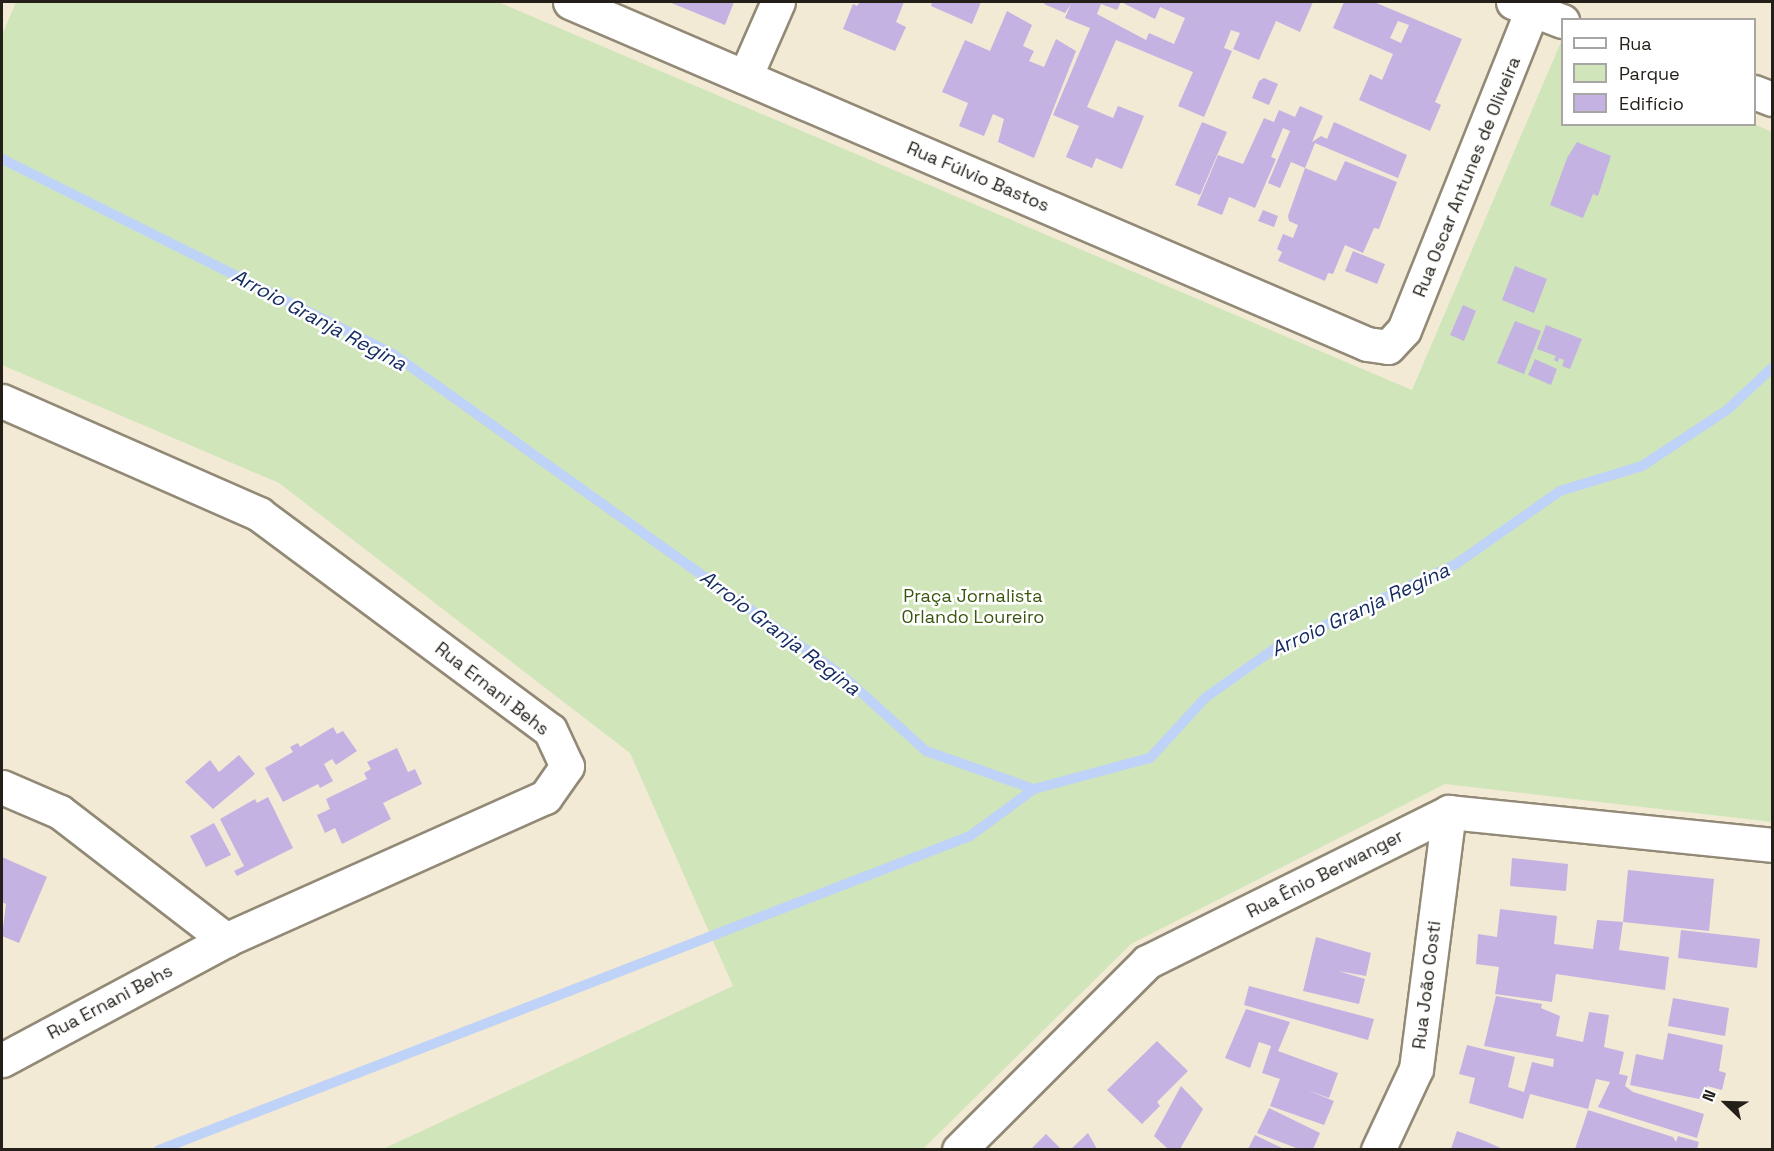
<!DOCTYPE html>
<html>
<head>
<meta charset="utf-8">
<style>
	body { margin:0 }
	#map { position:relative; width:1774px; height:1151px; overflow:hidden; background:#f3ead5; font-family:"Space Grotesk",sans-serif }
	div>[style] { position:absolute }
	.green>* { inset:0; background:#d0e6ba }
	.stream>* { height:10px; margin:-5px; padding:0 5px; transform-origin:5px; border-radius:5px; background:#bfd2f8 }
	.building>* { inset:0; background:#c4b2e3 }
	.roads { filter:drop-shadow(2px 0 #928976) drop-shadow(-2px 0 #928976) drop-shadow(0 2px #928976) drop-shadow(0 -2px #928976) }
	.minor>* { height:33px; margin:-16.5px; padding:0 16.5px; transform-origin:16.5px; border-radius:16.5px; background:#fff }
	.tertiary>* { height:33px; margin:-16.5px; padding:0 16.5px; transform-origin:16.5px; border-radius:16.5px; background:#fff }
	span { translate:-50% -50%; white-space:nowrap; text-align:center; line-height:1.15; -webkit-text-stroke:5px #fff; paint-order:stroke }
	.street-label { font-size:18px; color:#242019 }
	.park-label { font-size:18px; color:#3a560e }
	.water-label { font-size:20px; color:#152c62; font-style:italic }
	.frame { position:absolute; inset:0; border:3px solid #242019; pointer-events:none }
	.legend { position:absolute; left:1561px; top:18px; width:195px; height:108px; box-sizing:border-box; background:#fff; border:2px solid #a7a6a3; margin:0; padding:8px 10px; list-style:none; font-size:18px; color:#242019 }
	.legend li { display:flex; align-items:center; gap:12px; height:30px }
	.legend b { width:30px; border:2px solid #a7a6a3 }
	.north { position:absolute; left:1696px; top:1073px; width:60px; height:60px; -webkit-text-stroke:4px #fff; paint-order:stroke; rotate:293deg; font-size:16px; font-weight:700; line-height:24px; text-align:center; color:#242019 }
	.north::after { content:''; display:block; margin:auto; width:21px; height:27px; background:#242019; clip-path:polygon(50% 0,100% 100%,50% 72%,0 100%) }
</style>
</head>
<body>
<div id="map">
	<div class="green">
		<div style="clip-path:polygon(16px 2px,498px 2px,1412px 390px,1561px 42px,1562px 124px,1754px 124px,1772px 132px,1772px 822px,1445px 784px,1131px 944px,923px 1149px,383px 1149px,733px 986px,630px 753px,279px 483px,2px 365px,2px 35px)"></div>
	</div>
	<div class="stream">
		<div style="left:2px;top:159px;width:437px;rotate:26.5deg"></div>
		<div style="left:393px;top:354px;width:553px;rotate:35.59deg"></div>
		<div style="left:843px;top:676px;width:112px;rotate:42.1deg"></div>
		<div style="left:926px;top:751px;width:114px;rotate:19.4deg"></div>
		<div style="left:1034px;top:789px;width:120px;rotate:-15deg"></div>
		<div style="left:1150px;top:758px;width:81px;rotate:-47.5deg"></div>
		<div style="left:1205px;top:698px;width:85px;rotate:-35.4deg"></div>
		<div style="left:1274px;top:649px;width:201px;rotate:-25deg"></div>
		<div style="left:1456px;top:564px;width:127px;rotate:-35.1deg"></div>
		<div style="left:1560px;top:491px;width:86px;rotate:-17deg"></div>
		<div style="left:1642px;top:466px;width:102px;rotate:-33.4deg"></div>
		<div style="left:1727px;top:410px;width:62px;rotate:-43deg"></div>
		<div style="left:159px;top:1150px;width:870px;rotate:-21.17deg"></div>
		<div style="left:970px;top:836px;width:79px;rotate:-36.3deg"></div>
	</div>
	<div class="building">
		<div style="clip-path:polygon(669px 2px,734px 2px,725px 25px)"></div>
		<div style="clip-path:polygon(860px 2px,904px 2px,896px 22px,906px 27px,895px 51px,843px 29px,853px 4px,857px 6px)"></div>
		<div style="clip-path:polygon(932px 2px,981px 2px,972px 24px,931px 6px)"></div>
		<div style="clip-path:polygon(evenodd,1045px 2px,1313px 2px,1300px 32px,1276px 21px,1259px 60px,1233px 49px,1240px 33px,1231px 30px,1224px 48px,1232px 51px,1204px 117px,1178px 106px,1193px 72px,1116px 40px,1087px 107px,1113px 118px,1118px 106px,1144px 116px,1122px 169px,1096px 158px,1092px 168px,1066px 157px,1079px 126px,1053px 115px,1090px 28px,1065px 18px,1071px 4px,1065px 13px,1044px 4px,1045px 2px,1121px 2px,1155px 19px,1160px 7px,1185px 18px,1174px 44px,1149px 33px,1146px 40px,1097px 14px,1101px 4px,1117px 10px,1121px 2px)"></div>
		<div style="clip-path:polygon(evenodd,1344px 2px,1374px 2px,1462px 39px,1435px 102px,1441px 105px,1430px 131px,1359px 100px,1370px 74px,1382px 80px,1393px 54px,1333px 28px,1344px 2px,1398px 21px,1409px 25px,1401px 43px,1390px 38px,1398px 21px)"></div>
		<div style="clip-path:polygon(1007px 11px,1032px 25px,1023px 46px,1034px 51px,1029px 61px,1044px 67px,1056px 39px,1076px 51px,1034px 158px,998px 142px,1004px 119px,993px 114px,984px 136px,959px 126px,968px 103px,942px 92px,965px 40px,990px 51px)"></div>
		<div style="clip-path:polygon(1264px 78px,1278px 84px,1269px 105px,1252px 98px,1259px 81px)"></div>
		<div style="clip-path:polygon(1300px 106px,1323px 116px,1312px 142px,1321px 136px,1327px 139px,1334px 122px,1407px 155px,1398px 178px,1315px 143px,1305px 168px,1291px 162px,1280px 188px,1268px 183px,1290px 131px,1283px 128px,1271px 157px,1276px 159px,1255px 208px,1229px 197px,1222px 215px,1197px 205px,1218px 155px,1243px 164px,1264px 118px,1274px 122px,1279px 110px,1295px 117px)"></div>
		<div style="clip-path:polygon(1202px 122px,1227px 132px,1200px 195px,1175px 185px)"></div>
		<div style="clip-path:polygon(1577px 142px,1611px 156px,1598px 196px,1593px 194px,1583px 218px,1550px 205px,1567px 158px)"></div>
		<div style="clip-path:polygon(1345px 161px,1397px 182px,1379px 229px,1374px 228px,1363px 253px,1345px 245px,1333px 274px,1328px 273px,1325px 281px,1278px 261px,1282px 252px,1277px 249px,1283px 234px,1293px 238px,1298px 225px,1289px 221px,1288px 216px,1305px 168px,1336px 181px)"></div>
		<div style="clip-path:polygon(1263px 210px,1278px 216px,1274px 227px,1258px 221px)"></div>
		<div style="clip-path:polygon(1353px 251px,1385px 264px,1377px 284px,1345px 271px)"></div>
		<div style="clip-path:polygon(1515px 266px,1547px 279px,1534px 313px,1502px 300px)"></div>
		<div style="clip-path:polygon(1463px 305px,1476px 311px,1464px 341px,1450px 335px)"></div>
		<div style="clip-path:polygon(1515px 321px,1541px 331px,1524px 374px,1497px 363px)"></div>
		<div style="clip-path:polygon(1546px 325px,1582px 339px,1570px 369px,1562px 366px,1564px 360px,1559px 358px,1558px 362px,1554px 360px,1556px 356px,1537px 349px)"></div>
		<div style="clip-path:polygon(1535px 359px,1557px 369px,1551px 385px,1528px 375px)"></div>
		<div style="clip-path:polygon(333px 727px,337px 734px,343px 731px,357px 751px,336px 765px,332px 759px,324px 764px,333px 781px,320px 788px,318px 784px,283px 802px,265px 768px,293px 752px,290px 747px,298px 743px,300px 747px)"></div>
		<div style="clip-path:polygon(397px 748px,408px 772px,415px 769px,422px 784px,383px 803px,391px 819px,342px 844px,335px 828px,325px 833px,317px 815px,330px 809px,326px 799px,367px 779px,364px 773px,371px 769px,367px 762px)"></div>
		<div style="clip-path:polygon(239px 755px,255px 774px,213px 809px,185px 782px,210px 760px,219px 772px)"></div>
		<div style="clip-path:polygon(268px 797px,293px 848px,237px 876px,234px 871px,244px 866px,220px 819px,255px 799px,257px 803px)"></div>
		<div style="clip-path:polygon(214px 823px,231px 855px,206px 867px,190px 836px)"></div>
		<div style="clip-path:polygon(2px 857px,47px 877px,19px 943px,2px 936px,6px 904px,2px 902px)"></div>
		<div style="clip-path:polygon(1512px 858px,1568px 864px,1566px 891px,1510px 886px)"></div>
		<div style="clip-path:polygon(1628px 870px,1714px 879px,1709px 931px,1623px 922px,1619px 950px,1669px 957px,1665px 990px,1556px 974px,1552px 1002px,1495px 994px,1499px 967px,1476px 964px,1478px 934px,1497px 937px,1500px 909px,1557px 916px,1554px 944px,1593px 949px,1597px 920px,1623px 922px)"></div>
		<div style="clip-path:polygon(1681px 930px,1760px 939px,1757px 968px,1678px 958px)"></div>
		<div style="clip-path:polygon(1316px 937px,1371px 953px,1366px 976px,1338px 971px,1365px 979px,1359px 1004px,1303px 991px)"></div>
		<div style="clip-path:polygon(1249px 986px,1374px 1019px,1368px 1040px,1244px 1005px)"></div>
		<div style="clip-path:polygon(1496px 996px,1542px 1004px,1541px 1008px,1560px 1016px,1556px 1036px,1583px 1042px,1589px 1012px,1609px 1015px,1604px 1047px,1624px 1052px,1619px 1074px,1628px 1076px,1625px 1086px,1633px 1092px,1704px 1114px,1697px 1138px,1598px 1107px,1610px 1082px,1596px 1079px,1588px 1109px,1530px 1094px,1523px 1119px,1469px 1103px,1475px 1078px,1459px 1074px,1467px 1045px,1515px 1057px,1508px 1087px,1524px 1092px,1532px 1062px,1553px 1067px,1554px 1059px,1484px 1046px)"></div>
		<div style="clip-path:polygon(1673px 998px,1729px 1008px,1725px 1036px,1668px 1026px)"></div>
		<div style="clip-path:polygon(1246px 1009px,1290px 1022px,1278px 1051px,1338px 1073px,1329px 1098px,1307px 1090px,1334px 1101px,1324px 1125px,1270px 1106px,1280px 1079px,1262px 1073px,1271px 1046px,1259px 1042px,1250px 1068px,1225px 1058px)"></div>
		<div style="clip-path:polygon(1668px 1033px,1723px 1045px,1719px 1071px,1726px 1073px,1722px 1090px,1707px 1086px,1704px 1100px,1630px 1085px,1636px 1054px,1663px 1060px)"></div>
		<div style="clip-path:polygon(1157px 1041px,1188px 1071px,1157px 1102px,1160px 1106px,1142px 1124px,1107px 1090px)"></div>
		<div style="clip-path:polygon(1181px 1086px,1203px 1109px,1180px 1149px,1168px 1149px,1154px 1136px)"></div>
		<div style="clip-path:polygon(1269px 1108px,1320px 1133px,1313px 1149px,1299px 1149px,1257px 1133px)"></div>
		<div style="clip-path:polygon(1588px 1110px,1673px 1137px,1676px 1142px,1678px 1136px,1699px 1142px,1697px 1149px,1575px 1149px)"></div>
		<div style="clip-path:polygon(1457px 1131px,1485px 1141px,1503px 1149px,1451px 1149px)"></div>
		<div style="clip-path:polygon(1088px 1133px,1097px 1149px,1071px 1149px)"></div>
		<div style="clip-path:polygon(1046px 1134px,1061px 1149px,1031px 1149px)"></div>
		<div style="clip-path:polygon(1255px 1135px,1284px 1149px,1248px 1149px)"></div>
	</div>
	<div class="roads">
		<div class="minor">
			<div style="left:570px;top:2px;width:867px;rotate:23.22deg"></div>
			<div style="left:1367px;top:344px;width:21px;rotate:8deg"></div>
			<div style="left:1388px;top:347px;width:23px;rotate:-47deg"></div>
			<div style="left:1404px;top:330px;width:353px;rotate:-68.2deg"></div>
			<div style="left:745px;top:77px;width:82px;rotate:-66.3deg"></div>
			<div style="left:2px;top:401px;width:281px;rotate:23.7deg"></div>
			<div style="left:259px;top:514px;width:362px;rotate:36.6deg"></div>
			<div style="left:550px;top:730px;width:40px;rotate:65deg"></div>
			<div style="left:567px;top:766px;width:38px;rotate:125deg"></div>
			<div style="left:545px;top:797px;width:350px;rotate:155.9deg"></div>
			<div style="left:226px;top:940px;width:254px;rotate:151.8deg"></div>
			<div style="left:2px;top:787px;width:63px;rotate:23.3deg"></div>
			<div style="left:60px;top:812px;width:210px;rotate:37.6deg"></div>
			<div style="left:959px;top:1150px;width:266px;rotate:-45deg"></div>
			<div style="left:1147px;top:962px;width:337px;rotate:-26.4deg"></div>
			<div style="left:1449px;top:812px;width:325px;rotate:5.8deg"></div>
			<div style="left:1378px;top:1150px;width:89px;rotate:-64.9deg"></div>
			<div style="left:1416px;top:1069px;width:259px;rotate:-82.7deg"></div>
		</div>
		<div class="tertiary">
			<div style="left:1513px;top:2px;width:53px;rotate:21.2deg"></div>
			<div style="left:1754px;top:92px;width:19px;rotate:21deg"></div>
		</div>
	</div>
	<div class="street-label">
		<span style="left:978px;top:177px;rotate:23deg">Rua Fúlvio Bastos</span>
		<span style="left:1467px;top:177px;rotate:-68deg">Rua Oscar Antunes de Oliveira</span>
		<span style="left:492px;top:689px;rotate:38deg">Rua Ernani Behs</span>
		<span style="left:1325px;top:874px;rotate:-27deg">Rua Ênio Berwanger</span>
		<span style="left:1427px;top:985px;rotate:-83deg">Rua João Costi</span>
		<span style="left:110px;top:1002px;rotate:-28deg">Rua Ernani Behs</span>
	</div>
	<div class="park-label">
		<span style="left:973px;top:607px">Praça Jornalista<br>Orlando Loureiro</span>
	</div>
	<div class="water-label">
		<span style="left:319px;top:320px;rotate:28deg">Arroio Granja Regina</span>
		<span style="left:1360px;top:610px;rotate:-25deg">Arroio Granja Regina</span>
		<span style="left:780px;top:633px;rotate:37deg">Arroio Granja Regina</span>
	</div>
	<div class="frame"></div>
	<ul class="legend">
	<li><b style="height:8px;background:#fff"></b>Rua</li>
	<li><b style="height:16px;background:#d0e6ba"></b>Parque</li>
	<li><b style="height:16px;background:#c4b2e3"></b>Edifício</li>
	</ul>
	<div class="north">N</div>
</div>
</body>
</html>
